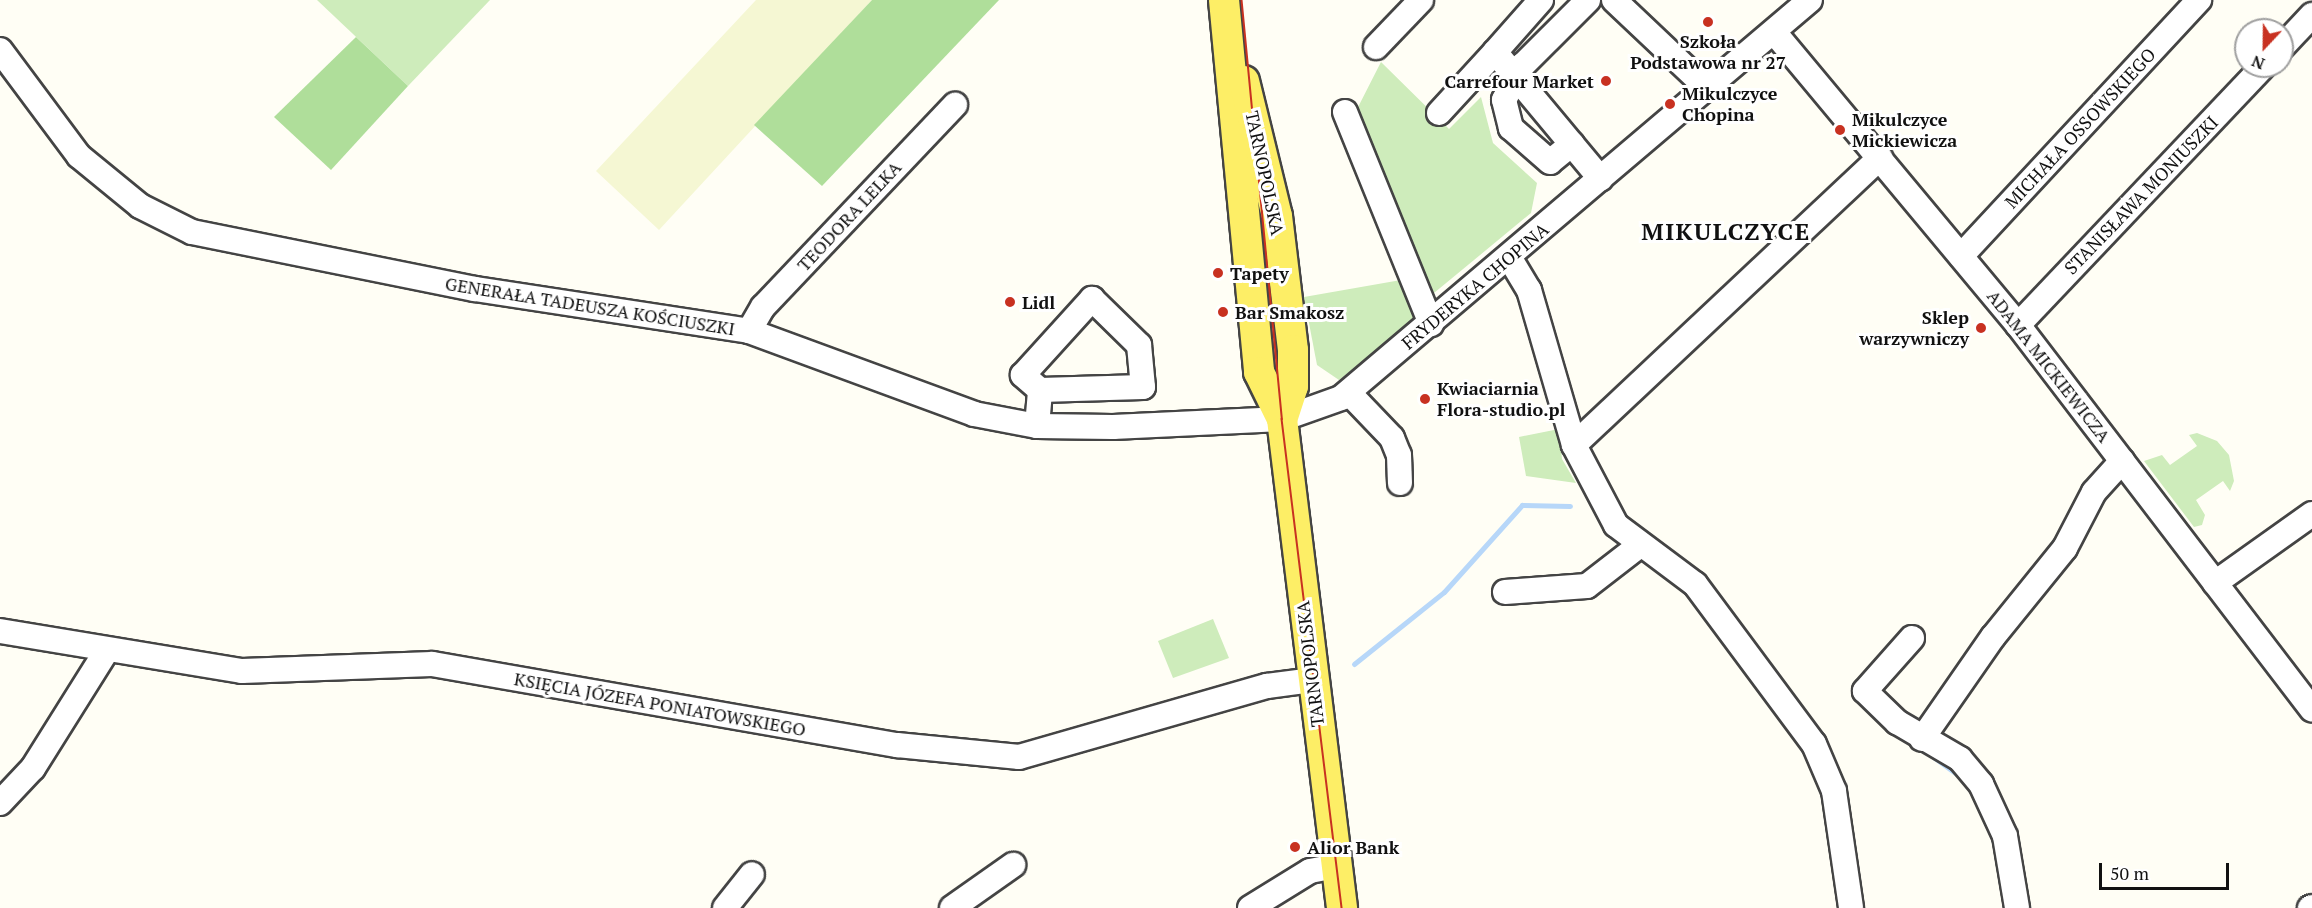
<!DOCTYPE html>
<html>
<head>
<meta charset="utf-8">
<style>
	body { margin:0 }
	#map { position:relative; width:2312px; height:908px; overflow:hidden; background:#fffef5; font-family:"PT Serif",serif }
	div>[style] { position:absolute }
	.farmland>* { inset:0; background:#f5f7d3 }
	.green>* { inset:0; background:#ceecbb }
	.forest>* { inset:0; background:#afde9a }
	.stream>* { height:5px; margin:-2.5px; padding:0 2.5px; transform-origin:2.5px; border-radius:2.5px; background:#b7d7f9 }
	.roads { filter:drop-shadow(2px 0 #444) drop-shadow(-2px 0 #444) drop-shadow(0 2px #444) drop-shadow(0 -2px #444) }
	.minor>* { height:24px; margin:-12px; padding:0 12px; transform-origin:12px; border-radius:12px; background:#fff }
	.major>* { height:30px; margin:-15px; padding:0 15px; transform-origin:15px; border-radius:15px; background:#fdee66 }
	.tram>* { height:1.5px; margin:-0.75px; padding:0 0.75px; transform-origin:0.75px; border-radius:0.75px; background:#c83121 }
	.dots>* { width:16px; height:16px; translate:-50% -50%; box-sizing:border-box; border:3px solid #fff; border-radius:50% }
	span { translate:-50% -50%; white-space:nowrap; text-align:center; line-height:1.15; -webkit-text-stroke:6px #fff; paint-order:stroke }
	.poi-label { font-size:18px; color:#111; font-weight:700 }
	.right { translate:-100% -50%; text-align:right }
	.left { translate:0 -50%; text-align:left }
	.street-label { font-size:18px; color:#111 }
	.district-label { font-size:24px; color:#111; font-weight:700; letter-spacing:1.5px }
	.north { position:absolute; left:2234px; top:18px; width:60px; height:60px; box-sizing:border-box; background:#fff; border:2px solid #a0a0a0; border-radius:50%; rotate:202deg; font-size:16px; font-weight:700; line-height:24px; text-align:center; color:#111 }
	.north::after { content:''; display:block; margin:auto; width:21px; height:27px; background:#c83121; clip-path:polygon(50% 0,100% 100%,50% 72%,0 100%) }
	.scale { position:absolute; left:2099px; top:863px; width:130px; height:27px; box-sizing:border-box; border:3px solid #111; border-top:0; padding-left:8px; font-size:18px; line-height:21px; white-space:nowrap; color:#111; -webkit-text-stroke:4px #fff; paint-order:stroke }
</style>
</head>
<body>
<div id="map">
	<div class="farmland">
		<div style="clip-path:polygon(756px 0,872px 0,659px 230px,596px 171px)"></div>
	</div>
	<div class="green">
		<div style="clip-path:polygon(317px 0,490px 0,408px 86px)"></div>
		<div style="clip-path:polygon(1381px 62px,1449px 129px,1481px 97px,1493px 143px,1537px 183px,1531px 213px,1434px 293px,1354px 115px)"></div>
		<div style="clip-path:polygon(1401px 280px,1416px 319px,1339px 380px,1317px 365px,1304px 297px)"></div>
		<div style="clip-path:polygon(1559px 429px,1562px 459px,1576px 483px,1526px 476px,1519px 437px)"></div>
		<div style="clip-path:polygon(2197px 433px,2217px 441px,2229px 455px,2234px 481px,2230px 491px,2223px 481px,2196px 500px,2205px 515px,2202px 525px,2194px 527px,2144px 461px,2162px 455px,2170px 465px,2197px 446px,2189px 435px)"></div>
		<div style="clip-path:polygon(1213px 619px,1229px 658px,1173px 678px,1158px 641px)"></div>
	</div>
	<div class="forest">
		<div style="clip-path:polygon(872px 0,999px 0,822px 186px,754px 125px)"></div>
		<div style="clip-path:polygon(356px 37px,408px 86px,331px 170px,274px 117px)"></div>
	</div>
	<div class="stream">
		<div style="left:1354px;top:664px;width:115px;rotate:-38.7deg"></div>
		<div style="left:1444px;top:592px;width:117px;rotate:-48.1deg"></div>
		<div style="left:1522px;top:505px;width:48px;rotate:1.2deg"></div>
		<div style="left:1932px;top:756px;width:36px;rotate:36deg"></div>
		<div style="left:1990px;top:829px;width:21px;rotate:73deg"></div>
	</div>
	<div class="roads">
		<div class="minor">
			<div style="left:1541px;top:0;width:69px;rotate:131.5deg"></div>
			<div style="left:1495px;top:52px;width:165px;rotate:50.2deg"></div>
			<div style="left:1614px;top:0;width:129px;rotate:43.4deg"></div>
			<div style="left:1774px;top:32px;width:381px;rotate:50.2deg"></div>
			<div style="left:2018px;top:325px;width:484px;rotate:52.6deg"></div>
			<div style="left:1376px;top:47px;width:65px;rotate:-46.2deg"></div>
			<div style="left:2282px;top:47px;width:44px;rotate:-46.8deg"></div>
			<div style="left:0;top:50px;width:132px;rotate:53.3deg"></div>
			<div style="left:79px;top:156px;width:79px;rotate:39.3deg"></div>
			<div style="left:140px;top:206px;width:58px;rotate:26.6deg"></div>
			<div style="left:192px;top:232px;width:289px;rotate:11.4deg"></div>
			<div style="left:475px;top:289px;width:277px;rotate:8.7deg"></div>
			<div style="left:749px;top:331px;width:240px;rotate:20.2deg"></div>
			<div style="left:974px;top:414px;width:64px;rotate:10.8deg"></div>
			<div style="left:1037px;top:426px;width:76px;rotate:0.8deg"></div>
			<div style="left:1113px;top:427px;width:169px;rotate:-2.7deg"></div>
			<div style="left:1282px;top:419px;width:63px;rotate:-19.6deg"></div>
			<div style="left:1341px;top:398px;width:615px;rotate:-40.32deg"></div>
			<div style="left:1345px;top:112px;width:229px;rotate:67.9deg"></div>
			<div style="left:1439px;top:113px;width:83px;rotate:-47.4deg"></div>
			<div style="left:1572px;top:144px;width:28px;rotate:141deg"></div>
			<div style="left:1550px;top:162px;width:52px;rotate:-138.9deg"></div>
			<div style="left:1511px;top:128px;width:29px;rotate:-104deg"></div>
			<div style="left:1504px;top:100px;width:40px;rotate:-62deg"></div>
			<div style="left:1523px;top:65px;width:92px;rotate:-45deg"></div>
			<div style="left:1961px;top:256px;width:350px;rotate:-47.1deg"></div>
			<div style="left:1509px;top:257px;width:39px;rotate:59deg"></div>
			<div style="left:1529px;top:290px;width:161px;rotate:73.8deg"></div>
			<div style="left:1574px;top:445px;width:90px;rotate:62.3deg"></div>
			<div style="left:1616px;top:525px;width:99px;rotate:36.8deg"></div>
			<div style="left:1695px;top:584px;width:199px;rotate:53.4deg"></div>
			<div style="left:1814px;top:744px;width:51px;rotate:66.9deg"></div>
			<div style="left:1834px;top:791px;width:118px;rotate:81.7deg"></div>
			<div style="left:2018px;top:325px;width:357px;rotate:-46.5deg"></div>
			<div style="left:749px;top:331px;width:28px;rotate:-60deg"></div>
			<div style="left:763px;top:307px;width:279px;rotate:-46.5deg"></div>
			<div style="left:1349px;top:393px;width:62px;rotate:46.3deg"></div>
			<div style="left:1392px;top:438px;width:18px;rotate:68deg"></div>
			<div style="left:1399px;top:455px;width:28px;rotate:88deg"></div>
			<div style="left:1037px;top:426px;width:36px;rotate:-85deg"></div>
			<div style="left:1040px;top:390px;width:23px;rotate:-139deg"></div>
			<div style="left:1023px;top:375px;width:103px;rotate:-47.8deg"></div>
			<div style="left:1092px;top:299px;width:66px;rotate:44.4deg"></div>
			<div style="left:1139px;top:345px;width:42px;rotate:84.6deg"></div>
			<div style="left:1143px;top:387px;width:103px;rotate:178.3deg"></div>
			<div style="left:1574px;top:445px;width:420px;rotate:-43.2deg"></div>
			<div style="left:2215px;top:583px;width:119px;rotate:-35.4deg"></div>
			<div style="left:1505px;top:592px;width:82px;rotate:-4.2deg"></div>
			<div style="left:1587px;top:586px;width:67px;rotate:-37.7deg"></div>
			<div style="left:0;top:631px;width:245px;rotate:9.4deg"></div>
			<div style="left:242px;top:671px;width:190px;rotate:-2.1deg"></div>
			<div style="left:432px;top:664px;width:472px;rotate:9.9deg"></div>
			<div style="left:897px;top:745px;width:123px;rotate:5.6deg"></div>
			<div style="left:1019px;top:757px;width:258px;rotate:-16deg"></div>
			<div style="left:1267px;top:686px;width:45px;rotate:-7.6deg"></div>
			<div style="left:1912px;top:638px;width:71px;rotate:131.6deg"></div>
			<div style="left:1865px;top:691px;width:45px;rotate:44.1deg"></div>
			<div style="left:1897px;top:722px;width:73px;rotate:30.4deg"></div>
			<div style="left:1960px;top:759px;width:33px;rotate:50deg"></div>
			<div style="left:1981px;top:784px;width:57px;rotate:65.2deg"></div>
			<div style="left:2005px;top:836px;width:73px;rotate:80.5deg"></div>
			<div style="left:1922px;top:739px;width:124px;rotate:-55.2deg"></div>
			<div style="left:1993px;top:637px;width:114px;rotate:-51deg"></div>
			<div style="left:2065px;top:548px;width:63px;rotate:-62.6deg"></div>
			<div style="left:2094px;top:492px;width:42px;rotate:-47.9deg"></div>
			<div style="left:0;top:803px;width:48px;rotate:-46.7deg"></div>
			<div style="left:33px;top:768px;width:139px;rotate:-57.9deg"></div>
			<div style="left:725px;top:908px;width:43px;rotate:-51.5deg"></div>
			<div style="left:952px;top:908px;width:75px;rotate:-35.2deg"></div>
			<div style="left:1250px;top:908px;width:70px;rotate:-31.7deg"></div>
			<div style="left:1310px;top:871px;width:25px;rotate:-11deg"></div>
			<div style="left:2310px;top:908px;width:2px;rotate:-27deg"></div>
		</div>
		<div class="major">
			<div style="left:1224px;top:0;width:374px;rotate:84.6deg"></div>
			<div style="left:1259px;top:372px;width:52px;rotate:63.9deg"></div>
			<div style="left:1282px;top:419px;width:493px;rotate:83deg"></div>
			<div style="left:1244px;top:81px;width:139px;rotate:76.3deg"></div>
			<div style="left:1277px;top:216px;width:135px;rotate:83.2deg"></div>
			<div style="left:1293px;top:350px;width:36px;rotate:90deg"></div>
			<div style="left:1293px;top:386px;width:35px;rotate:108deg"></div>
		</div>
	</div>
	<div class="tram">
		<div style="left:1242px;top:0;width:421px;rotate:84.5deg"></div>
		<div style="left:1282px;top:419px;width:493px;rotate:83deg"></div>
	</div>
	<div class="dots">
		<div style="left:1708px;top:22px;background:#c83121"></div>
		<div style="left:1606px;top:81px;background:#c83121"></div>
		<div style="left:1670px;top:104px;background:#c83121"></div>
		<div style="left:1840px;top:130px;background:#c83121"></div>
		<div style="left:1218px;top:273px;background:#c83121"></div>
		<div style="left:1010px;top:302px;background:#c83121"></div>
		<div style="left:1223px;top:312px;background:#c83121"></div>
		<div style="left:1981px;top:328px;background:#c83121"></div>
		<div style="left:1425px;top:399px;background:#c83121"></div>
		<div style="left:1295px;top:847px;background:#c83121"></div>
	</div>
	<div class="poi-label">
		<span style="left:1708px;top:52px">Szkoła<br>Podstawowa nr 27</span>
		<span class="right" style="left:1594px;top:81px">Carrefour Market</span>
		<span class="left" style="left:1682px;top:104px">Mikulczyce<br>Chopina</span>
		<span class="left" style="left:1852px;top:130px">Mikulczyce<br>Mickiewicza</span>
		<span class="left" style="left:1230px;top:273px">Tapety</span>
		<span class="left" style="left:1022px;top:302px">Lidl</span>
		<span class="left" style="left:1235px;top:312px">Bar Smakosz</span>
		<span class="right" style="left:1969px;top:328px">Sklep<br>warzywniczy</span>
		<span class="left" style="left:1437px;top:399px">Kwiaciarnia<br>Flora-studio.pl</span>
		<span class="left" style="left:1307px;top:847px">Alior Bank</span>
	</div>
	<div class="street-label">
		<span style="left:2080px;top:128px;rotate:-47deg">MICHAŁA OSSOWSKIEGO</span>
		<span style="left:1265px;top:173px;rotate:78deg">TARNOPOLSKA</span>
		<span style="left:2141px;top:195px;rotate:-46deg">STANISŁAWA MONIUSZKI</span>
		<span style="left:849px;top:216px;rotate:-47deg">TEODORA LELKA</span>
		<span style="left:1475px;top:286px;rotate:-40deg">FRYDERYKA CHOPINA</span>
		<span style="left:590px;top:306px;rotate:9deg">GENERAŁA TADEUSZA KOŚCIUSZKI</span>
		<span style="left:2049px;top:366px;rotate:52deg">ADAMA MICKIEWICZA</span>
		<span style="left:1310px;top:664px;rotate:-97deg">TARNOPOLSKA</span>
		<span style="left:660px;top:704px;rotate:10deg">KSIĘCIA JÓZEFA PONIATOWSKIEGO</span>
	</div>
	<div class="district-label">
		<span style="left:1726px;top:232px">MIKULCZYCE</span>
	</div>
	<div class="north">N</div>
	<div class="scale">50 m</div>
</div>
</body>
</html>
